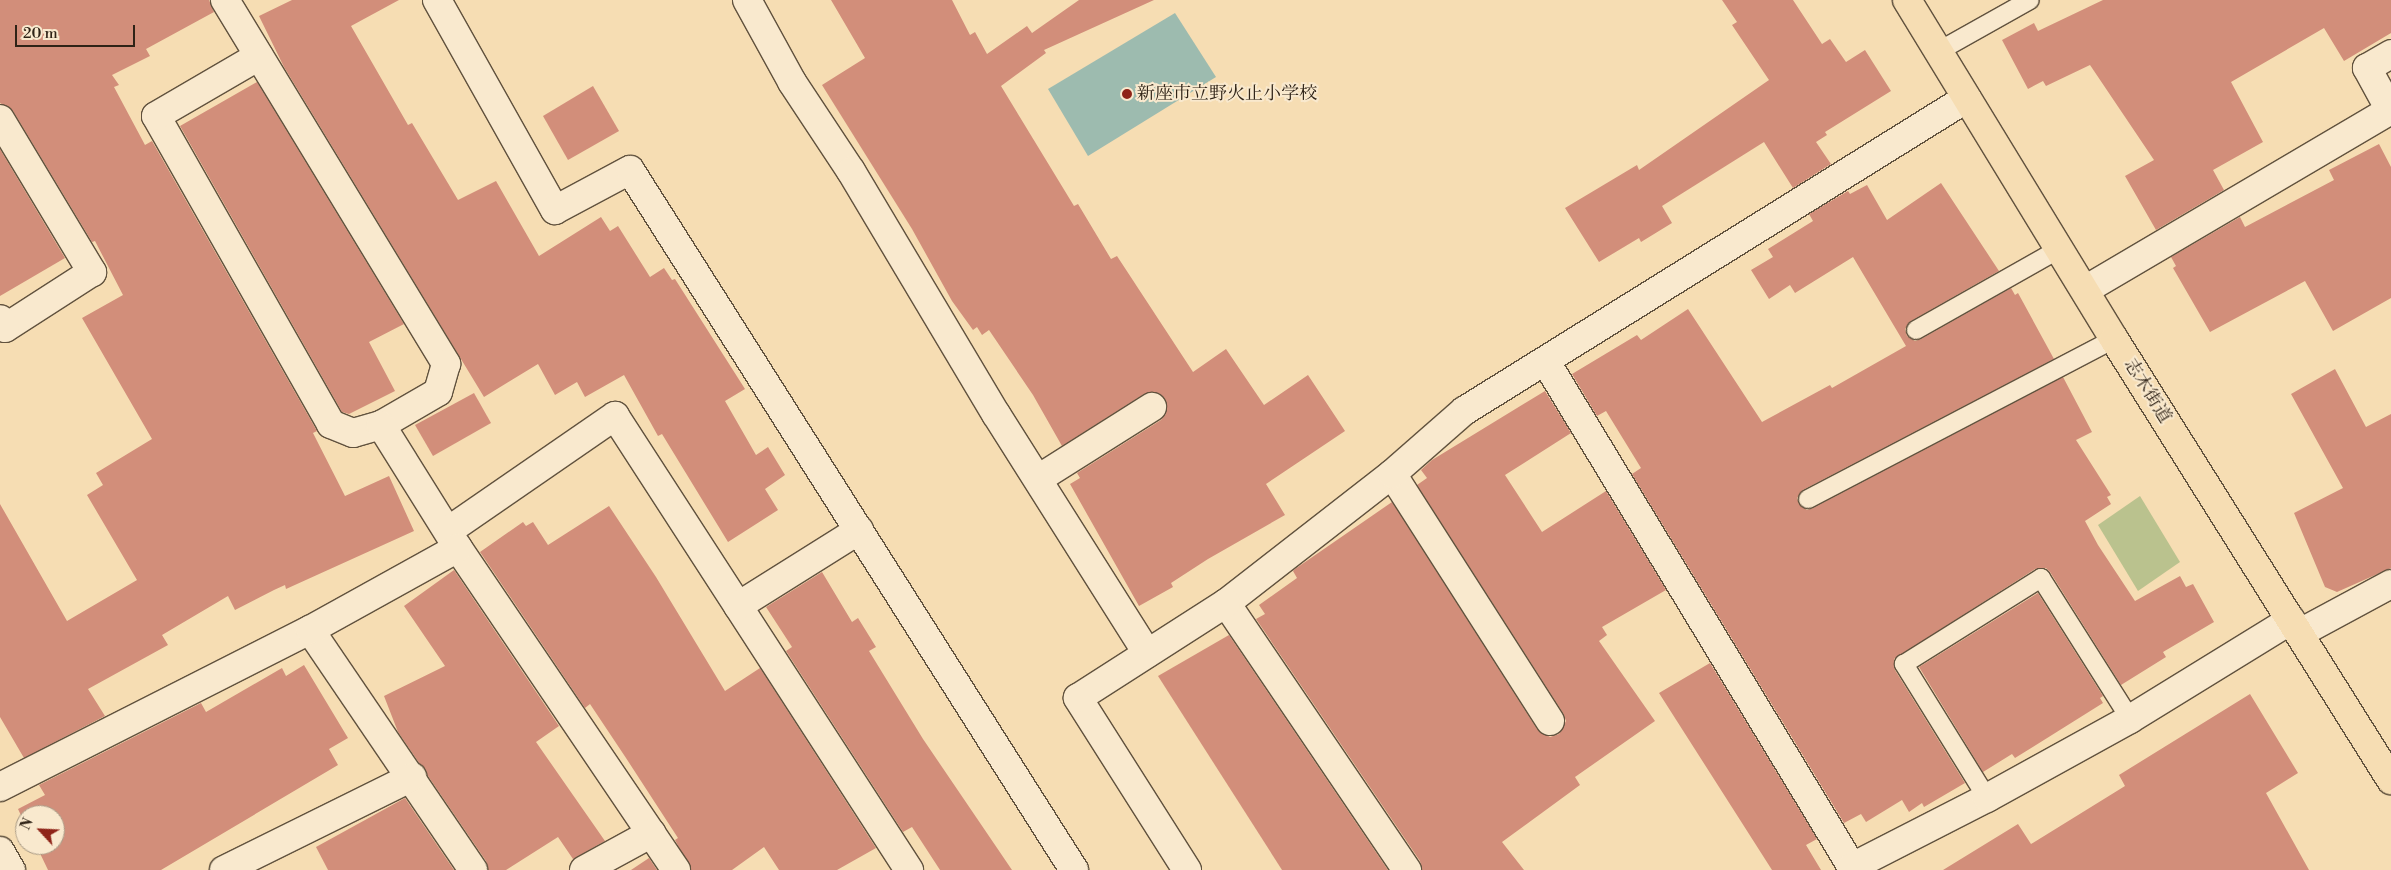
<!DOCTYPE html>
<html>
<head>
<meta charset="utf-8">
<style>
	body { margin:0 }
	#map { position:relative; width:2391px; height:870px; overflow:hidden; background:#f6ddb3; font-family:"Libre Bodoni","Noto Serif JP",serif }
	div>[style] { position:absolute }
	.green>* { inset:0; background:#bac28e }
	.water>* { inset:0; background:#9dbbaf }
	.building>* { inset:0; background:#d28e7a }
	.roads { filter:drop-shadow(1px 0 #61523e) drop-shadow(-1px 0 #61523e) drop-shadow(0 1px #61523e) drop-shadow(0 -1px #61523e) }
	.lane>* { height:18px; margin:-9px; padding:0 9px; transform-origin:9px; border-radius:9px; background:#f9e9ce }
	.street>* { height:28px; margin:-14px; padding:0 14px; transform-origin:14px; border-radius:14px; background:#f9e9ce }
	.secondary>* { height:28px; margin:-14px; padding:0 14px; transform-origin:14px; border-radius:14px; background:#f9e9ce }
	.primary>* { height:28px; margin:-14px; padding:0 14px; transform-origin:14px; border-radius:14px; background:#f6ddb3 }
	.dots>* { width:14px; height:14px; translate:-50% -50%; box-sizing:border-box; border:2px solid #f9e9ce; border-radius:50% }
	span { translate:-50% -50%; white-space:nowrap; text-align:center; line-height:1.15; -webkit-text-stroke:4px #f9e9ce; paint-order:stroke }
	.poi-label { font-size:18px; color:#2f2317 }
	.left { translate:0 -50%; text-align:left }
	.street-label { font-size:18px; color:#2f2317 }
	.north { position:absolute; left:15px; top:805px; width:50px; height:50px; box-sizing:border-box; background:#f9e9ce; border:1px solid #a89a85; border-radius:50%; rotate:295deg; font-size:14px; font-weight:700; line-height:20px; text-align:center; color:#2f2317 }
	.north::after { content:''; display:block; margin:auto; width:18px; height:22px; background:#8f2418; clip-path:polygon(50% 0,100% 100%,50% 72%,0 100%) }
	.scale { position:absolute; left:15px; top:25px; width:120px; height:22px; box-sizing:border-box; border:2px solid #2f2317; border-top:0; padding-left:6px; font-size:15px; line-height:18px; white-space:nowrap; color:#2f2317; -webkit-text-stroke:4px #f9e9ce; paint-order:stroke }
</style>
</head>
<body>
<div id="map">
	<div class="green">
		<div style="clip-path:polygon(2140px 496px,2180px 562px,2138px 591px,2098px 525px)"></div>
	</div>
	<div class="water">
		<div style="clip-path:polygon(1175px 13px,1216px 77px,1088px 156px,1048px 89px)"></div>
	</div>
	<div class="building">
		<div style="clip-path:polygon(0 0,209px 0,214px 12px,146px 49px,150px 56px,112px 75px,119px 85px,114px 87px,145px 145px,152px 141px,317px 431px,313px 433px,345px 496px,389px 476px,414px 531px,286px 589px,285px 585px,274px 590px,235px 610px,228px 596px,162px 635px,168px 645px,88px 689px,105px 716px,24px 758px,0 717px,0 504px,67px 621px,137px 580px,87px 495px,103px 485px,96px 473px,152px 439px,82px 318px,123px 295px,95px 241px,92px 242px,13px 111px,0 103px)"></div>
		<div style="clip-path:polygon(292px 0,399px 0,351px 26px,408px 125px,412px 123px,458px 200px,496px 181px,539px 256px,601px 217px,610px 231px,618px 226px,650px 277px,664px 268px,672px 280px,675px 279px,745px 389px,725px 401px,756px 455px,768px 447px,785px 475px,765px 489px,778px 510px,728px 542px,662px 434px,658px 436px,624px 375px,585px 397px,577px 382px,555px 395px,538px 364px,484px 397px,284px 67px,259px 16px)"></div>
		<div style="clip-path:polygon(831px 0,952px 0,970px 35px,975px 32px,987px 54px,1027px 26px,1032px 33px,1079px 0,1154px 0,1044px 50px,1046px 53px,1001px 86px,1074px 206px,1078px 204px,1111px 259px,1117px 256px,1193px 372px,1226px 349px,1264px 405px,1308px 375px,1345px 431px,1266px 484px,1285px 515px,1208px 559px,1171px 583px,1173px 587px,1139px 606px,1070px 484px,1080px 478px,1077px 473px,1161px 420px,1166px 414px,1165px 399px,1159px 393px,1144px 394px,1062px 446px,1033px 395px,989px 330px,982px 335px,977px 327px,973px 330px,952px 301px,912px 229px,822px 85px,865px 58px)"></div>
		<div style="clip-path:polygon(1722px 0,1793px 0,1822px 44px,1830px 39px,1846px 62px,1865px 50px,1891px 91px,1825px 132px,1827px 135px,1816px 142px,1831px 164px,1793px 188px,1764px 142px,1662px 206px,1672px 223px,1641px 242px,1639px 238px,1599px 262px,1565px 208px,1637px 165px,1639px 170px,1769px 80px,1732px 25px,1737px 22px)"></div>
		<div style="clip-path:polygon(2103px 0,2391px 0,2391px 33px,2344px 61px,2324px 28px,2231px 82px,2263px 142px,2213px 170px,2224px 190px,2156px 230px,2125px 176px,2154px 160px,2090px 65px,2046px 86px,2043px 81px,2028px 89px,2002px 40px,2034px 23px,2038px 31px)"></div>
		<div style="clip-path:polygon(257px 82px,404px 324px,369px 342px,395px 391px,349px 414px,342px 412px,180px 126px)"></div>
		<div style="clip-path:polygon(593px 86px,619px 131px,568px 160px,543px 116px)"></div>
		<div style="clip-path:polygon(2379px 144px,2391px 167px,2391px 298px,2333px 331px,2305px 281px,2210px 332px,2173px 268px,2176px 266px,2171px 257px,2240px 217px,2245px 227px,2334px 180px,2329px 170px)"></div>
		<div style="clip-path:polygon(0 149px,65px 258px,0 296px)"></div>
		<div style="clip-path:polygon(1941px 183px,1999px 271px,1911px 321px,1905px 329px,1907px 336px,1915px 341px,1921px 339px,2011px 288px,2015px 295px,2018px 293px,2054px 359px,1803px 490px,1797px 498px,1799px 504px,1807px 510px,1813px 508px,2063px 377px,2092px 432px,2076px 440px,2111px 495px,2107px 497px,2111px 504px,2085px 521px,2098px 545px,2135px 601px,2180px 576px,2186px 587px,2193px 584px,2214px 622px,2163px 652px,2166px 657px,2121px 685px,2050px 572px,2046px 568px,2035px 569px,1894px 659px,1895px 670px,1965px 783px,1924px 807px,1922px 803px,1909px 812px,1902px 800px,1866px 822px,1861px 814px,1844px 823px,1632px 474px,1641px 468px,1606px 411px,1597px 416px,1572px 374px,1637px 335px,1641px 340px,1688px 309px,1762px 422px,1830px 385px,1832px 388px,1906px 346px,1853px 257px,1795px 293px,1790px 285px,1769px 299px,1751px 270px,1773px 257px,1768px 249px,1813px 221px,1809px 214px,1848px 191px,1850px 194px,1867px 185px,1887px 220px)"></div>
		<div style="clip-path:polygon(2335px 369px,2366px 427px,2391px 414px,2391px 568px,2337px 592px,2325px 587px,2294px 513px,2343px 488px,2291px 394px)"></div>
		<div style="clip-path:polygon(1545px 391px,1571px 433px,1505px 475px,1542px 532px,1606px 491px,1666px 590px,1602px 627px,1607px 635px,1599px 641px,1655px 721px,1575px 777px,1580px 785px,1502px 842px,1524px 870px,1422px 870px,1420px 861px,1256px 619px,1265px 614px,1259px 605px,1297px 578px,1293px 571px,1295px 569px,1392px 502px,1537px 729px,1550px 737px,1559px 734px,1566px 721px,1563px 713px,1417px 485px,1427px 478px,1421px 470px,1432px 460px)"></div>
		<div style="clip-path:polygon(474px 393px,491px 423px,433px 456px,415px 425px)"></div>
		<div style="clip-path:polygon(609px 506px,656px 577px,725px 691px,760px 668px,876px 848px,837px 870px,779px 870px,764px 847px,732px 870px,691px 870px,675px 840px,678px 838px,626px 758px,590px 704px,585px 708px,480px 552px,523px 522px,526px 526px,533px 522px,548px 545px)"></div>
		<div style="clip-path:polygon(454px 570px,559px 726px,536px 742px,605px 841px,573px 859px,558px 837px,506px 870px,488px 870px,486px 861px,398px 732px,384px 696px,445px 666px,404px 606px)"></div>
		<div style="clip-path:polygon(822px 572px,852px 622px,858px 618px,876px 647px,869px 651px,923px 739px,1012px 870px,940px 870px,912px 827px,903px 832px,786px 651px,792px 647px,766px 607px)"></div>
		<div style="clip-path:polygon(2038px 593px,2103px 696px,2100px 698px,2103px 703px,2015px 758px,2012px 754px,1983px 772px,1919px 667px)"></div>
		<div style="clip-path:polygon(1229px 635px,1388px 870px,1282px 870px,1158px 676px)"></div>
		<div style="clip-path:polygon(1710px 663px,1817px 839px,1806px 845px,1821px 870px,1772px 870px,1659px 693px)"></div>
		<div style="clip-path:polygon(304px 665px,348px 738px,329px 749px,338px 765px,161px 870px,48px 870px,36px 845px,55px 845px,55px 815px,25px 815px,25px 824px,18px 809px,45px 795px,39px 785px,201px 703px,206px 712px,282px 668px,286px 676px)"></div>
		<div style="clip-path:polygon(2250px 694px,2298px 773px,2266px 793px,2309px 870px,1943px 870px,2018px 824px,2031px 844px,2125px 786px,2119px 775px)"></div>
		<div style="clip-path:polygon(405px 798px,454px 870px,328px 870px,316px 847px)"></div>
		<div style="clip-path:polygon(649px 858px,657px 870px,631px 870px)"></div>
	</div>
	<div class="roads">
		<div class="lane">
			<div style="left:1939px;top:51px;width:104px;rotate:-29.3deg"></div>
			<div style="left:1916px;top:330px;width:164px;rotate:-29.5deg"></div>
			<div style="left:1808px;top:499px;width:345px;rotate:-27.6deg"></div>
			<div style="left:1987px;top:798px;width:158px;rotate:-121.8deg"></div>
			<div style="left:1904px;top:664px;width:162px;rotate:-32.1deg"></div>
			<div style="left:2041px;top:578px;width:167px;rotate:57.7deg"></div>
		</div>
		<div class="street">
			<div style="left:225px;top:0;width:426px;rotate:58.7deg"></div>
			<div style="left:446px;top:364px;width:29px;rotate:106deg"></div>
			<div style="left:438px;top:392px;width:66px;rotate:149.9deg"></div>
			<div style="left:381px;top:425px;width:29px;rotate:164deg"></div>
			<div style="left:353px;top:433px;width:24px;rotate:-158deg"></div>
			<div style="left:331px;top:424px;width:354px;rotate:-119.6deg"></div>
			<div style="left:156px;top:116px;width:119px;rotate:-30.2deg"></div>
			<div style="left:437px;top:0;width:241px;rotate:60.7deg"></div>
			<div style="left:555px;top:210px;width:85px;rotate:-28.1deg"></div>
			<div style="left:630px;top:170px;width:829px;rotate:57.61deg"></div>
			<div style="left:747px;top:0;width:94px;rotate:61.2deg"></div>
			<div style="left:792px;top:82px;width:107px;rotate:56.5deg"></div>
			<div style="left:851px;top:171px;width:283px;rotate:59.2deg"></div>
			<div style="left:996px;top:414px;width:283px;rotate:57.7deg"></div>
			<div style="left:0;top:119px;width:179px;rotate:59deg"></div>
			<div style="left:92px;top:272px;width:103px;rotate:147.2deg"></div>
			<div style="left:5px;top:328px;width:10px;rotate:-119deg"></div>
			<div style="left:2085px;top:290px;width:354px;rotate:-30.5deg"></div>
			<div style="left:2390px;top:110px;width:48px;rotate:-118.7deg"></div>
			<div style="left:2367px;top:68px;width:28px;rotate:-30deg"></div>
			<div style="left:1546px;top:362px;width:590px;rotate:58.79deg"></div>
			<div style="left:1852px;top:867px;width:152px;rotate:-27.1deg"></div>
			<div style="left:1987px;top:798px;width:163px;rotate:-28.9deg"></div>
			<div style="left:2130px;top:719px;width:189px;rotate:-31.6deg"></div>
			<div style="left:381px;top:425px;width:145px;rotate:58deg"></div>
			<div style="left:458px;top:548px;width:389px;rotate:55.9deg"></div>
			<div style="left:1392px;top:474px;width:210px;rotate:142.1deg"></div>
			<div style="left:1226px;top:603px;width:323px;rotate:55.9deg"></div>
			<div style="left:1038px;top:479px;width:135px;rotate:-32.3deg"></div>
			<div style="left:448px;top:531px;width:203px;rotate:-34.6deg"></div>
			<div style="left:615px;top:416px;width:541px;rotate:57.07deg"></div>
			<div style="left:738px;top:606px;width:143px;rotate:-32.1deg"></div>
			<div style="left:310px;top:630px;width:290px;rotate:55.8deg"></div>
			<div style="left:1550px;top:721px;width:293px;rotate:-122.6deg"></div>
			<div style="left:1392px;top:474px;width:96px;rotate:-41.2deg"></div>
			<div style="left:1464px;top:411px;width:592px;rotate:-31.89deg"></div>
			<div style="left:0;top:787px;width:347px;rotate:-26.9deg"></div>
			<div style="left:310px;top:630px;width:169px;rotate:-29deg"></div>
			<div style="left:0;top:851px;width:22px;rotate:60deg"></div>
			<div style="left:224px;top:870px;width:210px;rotate:-26.3deg"></div>
			<div style="left:584px;top:870px;width:77px;rotate:-28.6deg"></div>
			<div style="left:1187px;top:870px;width:204px;rotate:-122.4deg"></div>
			<div style="left:1078px;top:698px;width:176px;rotate:-32.7deg"></div>
		</div>
		<div class="secondary">
			<div style="left:2300px;top:633px;width:103px;rotate:-28.3deg"></div>
		</div>
		<div class="primary">
			<div style="left:1907px;top:0;width:397px;rotate:58.6deg"></div>
			<div style="left:2114px;top:339px;width:521px;rotate:57.87deg"></div>
		</div>
	</div>
	<div class="dots">
		<div style="left:1127px;top:94px;background:#8f2418"></div>
	</div>
	<div class="poi-label">
		<span class="left" style="left:1137px;top:94px">新座市立野火止小学校</span>
	</div>
	<div class="street-label">
		<span style="left:2147px;top:391px;rotate:58deg">志木街道</span>
	</div>
	<div class="north">N</div>
	<div class="scale">20 m</div>
</div>
</body>
</html>
